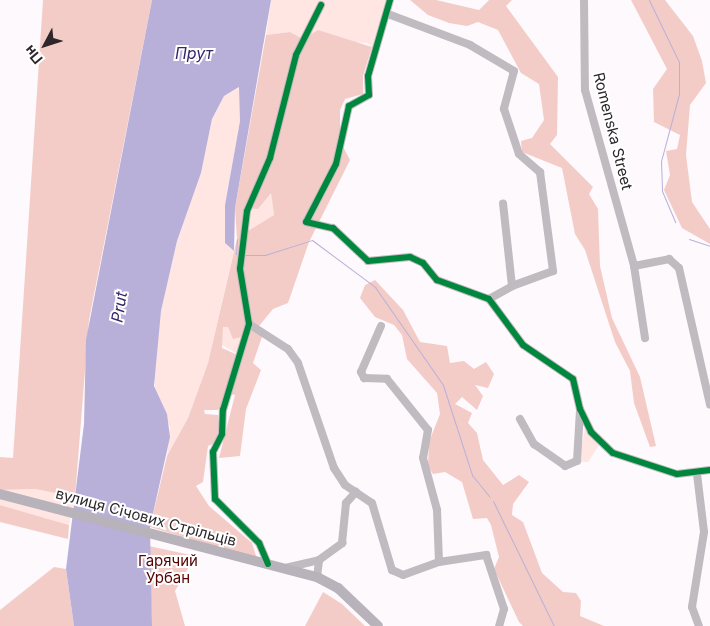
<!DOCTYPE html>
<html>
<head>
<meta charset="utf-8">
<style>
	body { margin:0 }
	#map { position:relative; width:710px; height:626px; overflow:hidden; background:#fef9fc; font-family:Inter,sans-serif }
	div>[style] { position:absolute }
	.green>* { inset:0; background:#ffe6e3 }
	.forest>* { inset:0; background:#f3ccc7 }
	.water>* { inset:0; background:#b8b0d9 }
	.stream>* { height:1px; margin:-0.5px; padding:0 0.5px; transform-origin:0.5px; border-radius:0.5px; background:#b8b0d9 }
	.minor>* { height:8px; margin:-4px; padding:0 4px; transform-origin:4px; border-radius:4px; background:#c0bac1 }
	.major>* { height:10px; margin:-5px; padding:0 5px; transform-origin:5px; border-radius:5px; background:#b8b2ba }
	.cycleway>* { height:6px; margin:-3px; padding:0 3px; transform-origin:3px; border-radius:3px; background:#00873e }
	span { translate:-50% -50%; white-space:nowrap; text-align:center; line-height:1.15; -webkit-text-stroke:4px #fff; paint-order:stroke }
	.street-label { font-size:15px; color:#2d272b }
	.park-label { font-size:15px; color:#550402 }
	.water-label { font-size:16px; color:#382669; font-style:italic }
	.north { position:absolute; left:20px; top:20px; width:50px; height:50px; -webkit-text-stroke:4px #fff; paint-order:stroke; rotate:230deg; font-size:14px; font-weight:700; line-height:20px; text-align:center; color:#2d272b }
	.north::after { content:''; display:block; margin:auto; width:18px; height:22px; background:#2d272b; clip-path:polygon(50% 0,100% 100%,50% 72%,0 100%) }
</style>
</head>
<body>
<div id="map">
	<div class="green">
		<div style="clip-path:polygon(271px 0,386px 0,372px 47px,367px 43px,303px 39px,290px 32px,266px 35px)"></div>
		<div style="clip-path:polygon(240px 87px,240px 121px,225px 205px,225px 243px,234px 251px,208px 363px,188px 418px,167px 456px,170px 427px,156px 396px,153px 366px,161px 311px,177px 241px,201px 173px,212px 119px,224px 96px)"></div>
		<div style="clip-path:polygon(271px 193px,274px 215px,246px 232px,245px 207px)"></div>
		<div style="clip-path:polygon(228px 326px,230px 333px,250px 335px,242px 357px,219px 343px,223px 327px)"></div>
		<div style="clip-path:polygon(585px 428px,599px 445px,588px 462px,579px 462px)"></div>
		<div style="clip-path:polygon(35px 489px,75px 497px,69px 525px,0 505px,0 490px)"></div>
	</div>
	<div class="forest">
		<div style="clip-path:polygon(43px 0,152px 0,89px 320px,75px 497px,35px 489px,0 490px,0 457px,13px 458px)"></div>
		<div style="clip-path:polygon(410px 0,436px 0,479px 10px,489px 0,512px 0,506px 6px,558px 77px,557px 135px,550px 144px,593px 187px,589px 194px,598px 209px,600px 266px,612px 318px,640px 377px,656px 446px,650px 447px,634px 403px,630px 371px,615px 342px,585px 250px,575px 234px,562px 168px,522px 152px,521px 141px,532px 138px,544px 120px,539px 84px,521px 73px,498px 30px,478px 22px,467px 26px,449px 23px,428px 15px)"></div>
		<div style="clip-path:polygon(631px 0,665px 0,693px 36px,702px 61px,706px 83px,690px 105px,686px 155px,692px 202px,710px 229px,710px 244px,682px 228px,664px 190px,670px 175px,666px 151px,677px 149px,680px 135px,654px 122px,653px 89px,667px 69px)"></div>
		<div style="clip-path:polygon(evenodd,318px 30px,372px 47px,363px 76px,363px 94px,345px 99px,340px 110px,340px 141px,350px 160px,309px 242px,288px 303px,273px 309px,259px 326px,262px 337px,253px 363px,261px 370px,246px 409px,240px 456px,219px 458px,235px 395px,229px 394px,218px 410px,204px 410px,205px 414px,218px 415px,220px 432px,217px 442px,208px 446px,203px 482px,196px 486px,209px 506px,252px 543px,257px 559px,150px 527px,167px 456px,188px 418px,208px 363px,237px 239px,235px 208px,266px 35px,290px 32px,303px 39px,318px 30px,271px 193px,274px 215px,246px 232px,245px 208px,258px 209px,271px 193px,318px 30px,223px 327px,228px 327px,233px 339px,250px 335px,242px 357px,222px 348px,223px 327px)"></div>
		<div style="clip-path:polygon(375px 280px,403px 310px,420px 342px,447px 346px,450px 363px,464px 361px,474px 369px,486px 362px,494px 374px,488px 388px,475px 385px,483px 396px,477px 410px,462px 397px,455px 404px,472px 413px,468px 423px,477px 433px,483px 460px,503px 485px,519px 475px,529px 482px,513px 504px,512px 515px,523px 522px,542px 573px,563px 592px,576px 593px,581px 601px,580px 616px,604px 626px,523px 626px,519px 622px,494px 569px,499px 557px,491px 525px,487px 518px,473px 519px,462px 482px,445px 472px,433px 474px,428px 466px,429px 442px,440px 414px,437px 393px,407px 359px,402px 335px,394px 325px,375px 317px,360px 298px,365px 285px)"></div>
		<div style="clip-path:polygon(0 505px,69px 525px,68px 539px,0 522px)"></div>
		<div style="clip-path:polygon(149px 546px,195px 556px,175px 591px,185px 626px,152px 626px)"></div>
		<div style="clip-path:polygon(54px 567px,66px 569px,74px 626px,0 626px,0 610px)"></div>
		<div style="clip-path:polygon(323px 592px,342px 604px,365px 626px,305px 626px)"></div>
	</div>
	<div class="water">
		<div style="clip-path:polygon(152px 0,271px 0,235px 208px,234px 251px,225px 243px,225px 205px,240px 121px,239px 87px,224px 96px,212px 119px,201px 173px,177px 241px,161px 311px,154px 386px,167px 414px,170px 437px,150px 527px,152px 626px,74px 626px,66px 569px,84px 424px,86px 340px)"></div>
	</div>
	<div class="stream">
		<div style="left:649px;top:0;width:69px;rotate:64.2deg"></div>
		<div style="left:679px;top:62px;width:32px;rotate:90deg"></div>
		<div style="left:679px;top:94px;width:69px;rotate:105deg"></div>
		<div style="left:661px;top:161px;width:30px;rotate:88deg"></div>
		<div style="left:662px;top:191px;width:34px;rotate:67deg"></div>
		<div style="left:689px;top:239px;width:22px;rotate:18deg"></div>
		<div style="left:236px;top:254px;width:15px;rotate:-86deg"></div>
		<div style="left:245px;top:255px;width:20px"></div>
		<div style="left:265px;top:255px;width:49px;rotate:-17.7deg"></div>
		<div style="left:312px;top:240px;width:79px;rotate:36.7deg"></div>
		<div style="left:375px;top:287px;width:119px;rotate:55.2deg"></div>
		<div style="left:443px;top:385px;width:95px;rotate:72.1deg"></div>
		<div style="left:472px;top:475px;width:28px;rotate:51deg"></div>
		<div style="left:493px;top:501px;width:139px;rotate:64deg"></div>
	</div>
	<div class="minor">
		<div style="left:390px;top:0;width:79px;rotate:106.1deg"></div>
		<div style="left:368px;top:76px;width:19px;rotate:87deg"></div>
		<div style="left:369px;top:95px;width:23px;rotate:151deg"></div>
		<div style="left:349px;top:106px;width:59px;rotate:102.6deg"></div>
		<div style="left:336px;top:164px;width:65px;rotate:117.3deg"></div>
		<div style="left:306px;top:222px;width:28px;rotate:13deg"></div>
		<div style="left:333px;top:228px;width:48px;rotate:43.3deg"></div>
		<div style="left:368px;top:261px;width:42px;rotate:-5.4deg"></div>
		<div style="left:410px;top:257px;width:14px;rotate:25deg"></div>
		<div style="left:423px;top:263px;width:22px;rotate:51deg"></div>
		<div style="left:437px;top:280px;width:55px;rotate:20.1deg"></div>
		<div style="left:489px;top:299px;width:57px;rotate:53.5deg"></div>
		<div style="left:523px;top:345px;width:60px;rotate:34.2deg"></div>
		<div style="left:573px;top:379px;width:31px;rotate:77deg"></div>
		<div style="left:580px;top:409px;width:25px;rotate:64deg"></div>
		<div style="left:591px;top:432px;width:30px;rotate:44deg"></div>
		<div style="left:613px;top:453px;width:67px;rotate:18.2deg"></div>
		<div style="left:677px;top:474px;width:33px;rotate:-7deg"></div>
		<div style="left:584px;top:0;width:90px;rotate:89.4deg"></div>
		<div style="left:585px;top:90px;width:183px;rotate:74.4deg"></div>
		<div style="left:634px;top:266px;width:73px;rotate:81.3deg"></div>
		<div style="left:388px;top:14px;width:88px;rotate:20.7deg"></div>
		<div style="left:470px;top:45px;width:51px;rotate:30.6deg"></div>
		<div style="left:514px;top:71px;width:39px;rotate:105deg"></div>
		<div style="left:504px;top:109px;width:47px;rotate:71.6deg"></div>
		<div style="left:519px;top:154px;width:28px;rotate:41deg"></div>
		<div style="left:540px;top:172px;width:100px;rotate:82.5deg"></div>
		<div style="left:553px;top:271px;width:44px;rotate:159.9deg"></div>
		<div style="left:634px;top:266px;width:36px;rotate:-11deg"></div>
		<div style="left:669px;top:259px;width:13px;rotate:42deg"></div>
		<div style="left:679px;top:268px;width:140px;rotate:77.2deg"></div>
		<div style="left:489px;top:299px;width:26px;rotate:-29deg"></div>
		<div style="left:512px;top:286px;width:83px;rotate:-96.2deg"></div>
		<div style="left:249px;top:324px;width:46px;rotate:32.7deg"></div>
		<div style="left:288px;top:349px;width:17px;rotate:54deg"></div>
		<div style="left:298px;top:363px;width:111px;rotate:71.1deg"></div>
		<div style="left:334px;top:468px;width:20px;rotate:57deg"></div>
		<div style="left:345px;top:485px;width:32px;rotate:34deg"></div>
		<div style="left:372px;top:503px;width:70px;rotate:73.4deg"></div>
		<div style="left:392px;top:570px;width:12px;rotate:24deg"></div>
		<div style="left:403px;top:575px;width:38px;rotate:-20deg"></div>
		<div style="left:439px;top:562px;width:48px;rotate:-8.5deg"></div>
		<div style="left:486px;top:555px;width:57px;rotate:71.6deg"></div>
		<div style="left:504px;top:609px;width:18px;rotate:106deg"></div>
		<div style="left:381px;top:326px;width:50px;rotate:113.5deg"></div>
		<div style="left:361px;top:372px;width:7px;rotate:63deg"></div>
		<div style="left:364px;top:378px;width:23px;rotate:2deg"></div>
		<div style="left:387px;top:379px;width:65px;rotate:51.2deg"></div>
		<div style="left:428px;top:430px;width:28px;rotate:100deg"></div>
		<div style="left:423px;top:458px;width:54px;rotate:74.9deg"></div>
		<div style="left:437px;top:510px;width:52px;rotate:87.8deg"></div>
		<div style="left:520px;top:419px;width:29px;rotate:61deg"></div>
		<div style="left:534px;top:444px;width:38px;rotate:35deg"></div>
		<div style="left:565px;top:466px;width:13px;rotate:-23deg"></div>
		<div style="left:577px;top:461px;width:50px;rotate:-86.6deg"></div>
		<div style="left:697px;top:474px;width:58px;rotate:83.1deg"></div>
		<div style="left:704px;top:532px;width:76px;rotate:99.1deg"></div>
		<div style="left:692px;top:607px;width:20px;rotate:70deg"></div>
		<div style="left:268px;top:564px;width:23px;rotate:-113deg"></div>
		<div style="left:259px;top:543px;width:62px;rotate:-135deg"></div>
		<div style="left:215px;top:499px;width:47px;rotate:-92.4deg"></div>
		<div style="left:213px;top:452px;width:20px;rotate:-63deg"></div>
		<div style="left:222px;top:434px;width:24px;rotate:-88deg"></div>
		<div style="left:223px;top:410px;width:90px;rotate:-73.2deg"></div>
		<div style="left:249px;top:324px;width:56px;rotate:-99.3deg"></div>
		<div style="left:240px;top:269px;width:58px;rotate:-83.1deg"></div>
		<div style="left:247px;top:211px;width:58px;rotate:-66.5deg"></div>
		<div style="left:270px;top:158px;width:106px;rotate:-75.8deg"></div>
		<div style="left:296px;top:55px;width:56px;rotate:-63.4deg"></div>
		<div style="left:285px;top:568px;width:35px;rotate:-13deg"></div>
		<div style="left:317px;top:577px;width:17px;rotate:-83deg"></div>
		<div style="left:319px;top:560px;width:29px;rotate:-36deg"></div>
		<div style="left:342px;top:543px;width:40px;rotate:-84.3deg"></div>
		<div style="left:346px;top:503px;width:15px;rotate:-48deg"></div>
	</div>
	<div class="major">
		<div style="left:0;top:494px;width:328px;rotate:14.7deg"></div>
		<div style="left:317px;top:577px;width:24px;rotate:28deg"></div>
		<div style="left:338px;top:588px;width:55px;rotate:43.5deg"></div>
	</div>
	<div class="cycleway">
		<div style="left:390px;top:0;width:79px;rotate:106.1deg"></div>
		<div style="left:368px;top:76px;width:19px;rotate:87deg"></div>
		<div style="left:369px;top:95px;width:23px;rotate:151deg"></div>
		<div style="left:349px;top:106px;width:59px;rotate:102.6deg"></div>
		<div style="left:336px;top:164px;width:65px;rotate:117.3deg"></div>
		<div style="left:306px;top:222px;width:28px;rotate:13deg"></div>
		<div style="left:333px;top:228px;width:48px;rotate:43.3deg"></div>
		<div style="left:368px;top:261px;width:42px;rotate:-5.4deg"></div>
		<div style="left:410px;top:257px;width:14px;rotate:25deg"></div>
		<div style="left:423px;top:263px;width:22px;rotate:51deg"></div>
		<div style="left:437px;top:280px;width:55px;rotate:20.1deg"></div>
		<div style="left:489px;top:299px;width:57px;rotate:53.5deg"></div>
		<div style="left:523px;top:345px;width:60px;rotate:34.2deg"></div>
		<div style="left:573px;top:379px;width:31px;rotate:77deg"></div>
		<div style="left:580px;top:409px;width:25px;rotate:64deg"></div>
		<div style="left:591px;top:432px;width:30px;rotate:44deg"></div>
		<div style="left:613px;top:453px;width:67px;rotate:18.2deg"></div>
		<div style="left:677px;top:474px;width:33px;rotate:-7deg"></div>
		<div style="left:268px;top:564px;width:23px;rotate:-113deg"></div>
		<div style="left:259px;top:543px;width:62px;rotate:-135deg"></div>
		<div style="left:215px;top:499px;width:47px;rotate:-92.4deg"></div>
		<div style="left:213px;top:452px;width:20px;rotate:-63deg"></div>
		<div style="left:222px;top:434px;width:24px;rotate:-88deg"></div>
		<div style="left:223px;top:410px;width:90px;rotate:-73.2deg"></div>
		<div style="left:249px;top:324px;width:56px;rotate:-99.3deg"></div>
		<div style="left:240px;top:269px;width:58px;rotate:-83.1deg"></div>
		<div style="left:247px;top:211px;width:58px;rotate:-66.5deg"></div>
		<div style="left:270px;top:158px;width:106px;rotate:-75.8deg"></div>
		<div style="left:296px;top:55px;width:56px;rotate:-63.4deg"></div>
	</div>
	<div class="street-label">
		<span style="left:613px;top:131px;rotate:76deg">Romenska Street</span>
		<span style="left:146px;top:517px;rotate:15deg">вулиця Січових Стрільців</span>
	</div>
	<div class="park-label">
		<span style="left:168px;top:569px">Гарячий<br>Урбан</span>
	</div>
	<div class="water-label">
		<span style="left:194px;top:53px">Прут</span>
		<span style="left:119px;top:307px;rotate:-81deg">Prut</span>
	</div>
	<div class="north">Пн</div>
</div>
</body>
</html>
